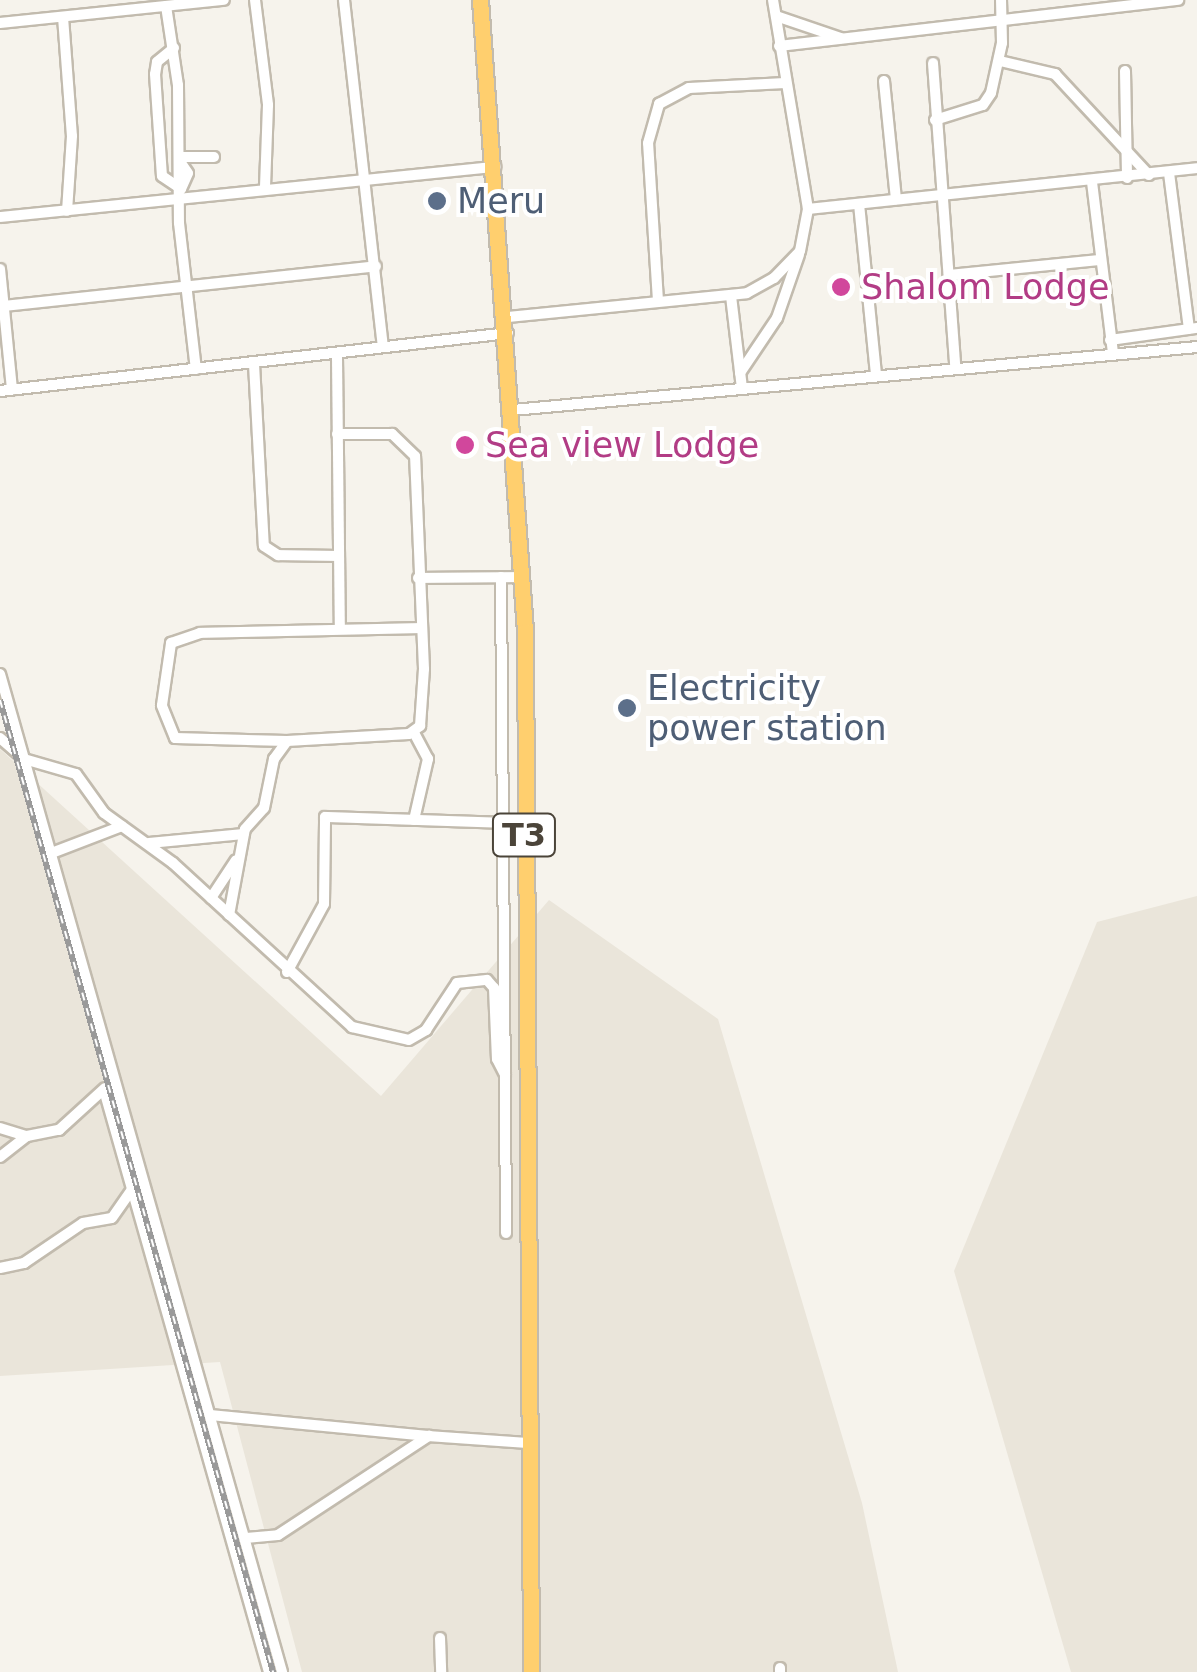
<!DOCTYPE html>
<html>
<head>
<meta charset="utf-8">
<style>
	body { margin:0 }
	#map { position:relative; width:1197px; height:1672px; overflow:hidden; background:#f6f3ec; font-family:"DejaVu Sans",sans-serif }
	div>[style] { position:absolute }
	.residential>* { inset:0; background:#eae5da }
	.roads { filter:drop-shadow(2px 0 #c2bbae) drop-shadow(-2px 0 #c2bbae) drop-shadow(0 2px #c2bbae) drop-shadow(0 -2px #c2bbae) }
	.minor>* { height:10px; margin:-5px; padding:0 5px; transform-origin:5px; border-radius:5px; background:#fff }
	.highway>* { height:15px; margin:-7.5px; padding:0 7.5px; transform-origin:7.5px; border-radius:7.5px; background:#ffcf6e }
	.rail>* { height:6px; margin-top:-3px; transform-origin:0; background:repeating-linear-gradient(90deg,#fff 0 8px,#9a9a9a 0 16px); box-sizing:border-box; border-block:2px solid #9a9a9a }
	.dots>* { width:28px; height:28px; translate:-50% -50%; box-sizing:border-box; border:5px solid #fff; border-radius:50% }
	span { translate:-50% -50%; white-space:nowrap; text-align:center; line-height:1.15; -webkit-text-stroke:8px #fff; paint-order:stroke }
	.shield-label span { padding:2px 8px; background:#fff; border:2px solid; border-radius:8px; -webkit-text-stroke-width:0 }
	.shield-label { font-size:32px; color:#4b4439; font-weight:700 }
	.service-label { font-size:35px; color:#4e5e75 }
	.left { translate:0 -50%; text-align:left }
	.hotel-label { font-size:35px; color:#b23c85 }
</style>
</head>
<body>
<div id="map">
	<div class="residential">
		<div style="clip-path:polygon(0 749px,381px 1096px,549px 900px,718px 1019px,862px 1503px,898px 1672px,302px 1672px,220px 1362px,0 1376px)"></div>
		<div style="clip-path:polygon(1197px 896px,1197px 1672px,1071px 1672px,954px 1271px,1097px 922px)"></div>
	</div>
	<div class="roads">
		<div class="minor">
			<div style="left:255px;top:0;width:106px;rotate:82.9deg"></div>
			<div style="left:268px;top:105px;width:81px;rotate:92.1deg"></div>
			<div style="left:344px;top:0;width:349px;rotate:83.6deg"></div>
			<div style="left:166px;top:6px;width:80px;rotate:81.4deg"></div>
			<div style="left:178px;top:85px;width:138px;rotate:89.6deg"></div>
			<div style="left:179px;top:223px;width:147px;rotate:83.4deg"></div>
			<div style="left:776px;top:16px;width:69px;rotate:18.7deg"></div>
			<div style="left:63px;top:17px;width:119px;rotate:85.7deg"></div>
			<div style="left:72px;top:136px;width:75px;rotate:93.8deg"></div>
			<div style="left:0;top:23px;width:225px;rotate:-5.9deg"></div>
			<div style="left:779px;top:46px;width:402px;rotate:-6.6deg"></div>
			<div style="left:174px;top:48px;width:22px;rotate:141deg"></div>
			<div style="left:157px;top:62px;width:12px;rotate:99deg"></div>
			<div style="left:155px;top:74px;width:102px;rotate:86.1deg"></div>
			<div style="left:162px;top:176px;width:23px;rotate:34deg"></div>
			<div style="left:181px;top:189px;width:17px;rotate:-66deg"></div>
			<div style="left:188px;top:173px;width:12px;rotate:-125deg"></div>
			<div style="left:1000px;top:61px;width:57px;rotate:13.3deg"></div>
			<div style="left:1055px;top:74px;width:138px;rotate:47.1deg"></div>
			<div style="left:933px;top:63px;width:304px;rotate:85.8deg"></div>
			<div style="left:1125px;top:71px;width:107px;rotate:88.9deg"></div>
			<div style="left:884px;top:81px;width:119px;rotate:84.2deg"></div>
			<div style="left:935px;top:120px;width:50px;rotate:-17.4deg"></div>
			<div style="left:983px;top:105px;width:14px;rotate:-56deg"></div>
			<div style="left:991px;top:93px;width:51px;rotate:-77.6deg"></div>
			<div style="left:1002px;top:43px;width:43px;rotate:-91.3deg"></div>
			<div style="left:180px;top:157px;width:34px"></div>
			<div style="left:1169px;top:173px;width:157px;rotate:82.7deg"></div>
			<div style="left:1092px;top:182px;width:172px;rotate:83deg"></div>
			<div style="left:859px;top:204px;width:172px;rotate:84.3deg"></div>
			<div style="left:808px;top:209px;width:391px;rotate:-6deg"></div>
			<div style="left:0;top:217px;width:498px;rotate:-5.8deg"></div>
			<div style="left:0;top:269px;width:121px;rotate:84.3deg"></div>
			<div style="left:949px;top:275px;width:151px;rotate:-5.7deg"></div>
			<div style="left:731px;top:296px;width:93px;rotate:83.2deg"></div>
			<div style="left:658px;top:301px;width:158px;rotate:-93.6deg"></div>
			<div style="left:648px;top:143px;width:41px;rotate:-74.2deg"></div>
			<div style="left:659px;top:104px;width:34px;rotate:-28deg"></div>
			<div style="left:689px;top:88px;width:96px;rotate:-3deg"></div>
			<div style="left:4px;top:306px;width:374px;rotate:-6.1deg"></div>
			<div style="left:508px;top:317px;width:240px;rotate:-5.7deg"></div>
			<div style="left:747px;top:293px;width:31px;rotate:-29deg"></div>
			<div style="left:774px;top:278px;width:37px;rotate:-46deg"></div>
			<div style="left:800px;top:251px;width:43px;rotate:-79.2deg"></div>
			<div style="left:808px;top:209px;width:212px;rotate:-99.5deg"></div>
			<div style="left:1110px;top:340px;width:88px;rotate:-7.9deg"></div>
			<div style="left:337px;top:357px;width:272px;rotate:89.4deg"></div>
			<div style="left:254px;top:364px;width:182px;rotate:86.9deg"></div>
			<div style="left:264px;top:546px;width:17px;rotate:33deg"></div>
			<div style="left:278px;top:555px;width:57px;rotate:1deg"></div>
			<div style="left:740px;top:373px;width:66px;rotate:-56.1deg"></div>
			<div style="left:777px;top:318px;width:67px;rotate:-70.8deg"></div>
			<div style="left:0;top:391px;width:511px;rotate:-6.51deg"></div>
			<div style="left:513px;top:410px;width:687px;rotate:-5.26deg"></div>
			<div style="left:501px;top:577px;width:656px;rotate:89.56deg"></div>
			<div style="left:418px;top:578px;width:105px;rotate:-0.5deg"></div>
			<div style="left:0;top:674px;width:1037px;rotate:74.22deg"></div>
			<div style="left:0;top:738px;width:32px;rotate:41deg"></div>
			<div style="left:24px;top:759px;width:54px;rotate:16.1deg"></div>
			<div style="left:76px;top:774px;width:48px;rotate:54.3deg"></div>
			<div style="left:104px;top:813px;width:85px;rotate:35.9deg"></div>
			<div style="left:173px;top:863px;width:243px;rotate:42.5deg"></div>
			<div style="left:352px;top:1027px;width:58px;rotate:12.8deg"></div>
			<div style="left:409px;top:1040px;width:20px;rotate:-30deg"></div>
			<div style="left:426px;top:1030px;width:56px;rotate:-56.6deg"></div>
			<div style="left:457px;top:983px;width:30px;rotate:-6deg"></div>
			<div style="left:487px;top:980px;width:11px;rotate:49deg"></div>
			<div style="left:494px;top:988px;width:71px;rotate:87.6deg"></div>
			<div style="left:497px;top:1059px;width:18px;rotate:63deg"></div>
			<div style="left:287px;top:741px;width:112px;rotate:-178.5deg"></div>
			<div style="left:175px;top:738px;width:35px;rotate:-112deg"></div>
			<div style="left:162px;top:705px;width:63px;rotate:-81.7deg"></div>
			<div style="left:171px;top:643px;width:31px;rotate:-19deg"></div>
			<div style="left:200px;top:633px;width:218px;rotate:-1.3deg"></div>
			<div style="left:414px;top:820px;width:63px;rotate:-77.1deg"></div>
			<div style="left:428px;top:759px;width:30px;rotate:-118deg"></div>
			<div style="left:149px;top:843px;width:95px;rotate:-5.4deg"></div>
			<div style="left:49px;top:854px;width:78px;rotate:-21deg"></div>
			<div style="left:211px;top:898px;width:45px;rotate:-56.7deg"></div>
			<div style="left:229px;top:915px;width:87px;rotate:-79.5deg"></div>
			<div style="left:245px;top:829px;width:28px;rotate:-48deg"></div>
			<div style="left:264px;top:808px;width:50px;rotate:-78.5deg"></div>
			<div style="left:274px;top:759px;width:22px;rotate:-54deg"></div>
			<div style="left:287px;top:741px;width:122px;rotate:-3.3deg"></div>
			<div style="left:409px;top:734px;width:14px;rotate:-36deg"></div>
			<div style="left:420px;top:726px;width:57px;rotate:-86deg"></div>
			<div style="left:424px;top:669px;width:213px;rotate:-92.4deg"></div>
			<div style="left:415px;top:456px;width:32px;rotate:-136deg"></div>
			<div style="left:392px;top:434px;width:55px;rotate:180deg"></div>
			<div style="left:287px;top:972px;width:77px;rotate:-61.4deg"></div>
			<div style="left:324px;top:904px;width:87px;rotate:-89.3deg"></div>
			<div style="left:325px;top:817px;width:178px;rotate:1.9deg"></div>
			<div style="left:104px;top:1090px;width:605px;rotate:74.17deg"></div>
			<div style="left:0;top:1128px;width:28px;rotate:17deg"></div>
			<div style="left:27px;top:1136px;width:33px;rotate:-11deg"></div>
			<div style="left:59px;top:1130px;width:62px;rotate:-42.4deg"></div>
			<div style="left:0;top:1157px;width:34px;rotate:-38deg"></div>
			<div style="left:0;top:1268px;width:25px;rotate:-12deg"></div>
			<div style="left:24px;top:1263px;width:71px;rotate:-34.1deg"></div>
			<div style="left:83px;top:1223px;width:29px;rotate:-10deg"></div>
			<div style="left:112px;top:1218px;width:37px;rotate:-55deg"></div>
			<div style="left:210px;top:1415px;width:219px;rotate:5.5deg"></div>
			<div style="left:245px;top:1538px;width:33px;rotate:-5deg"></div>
			<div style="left:278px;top:1535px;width:181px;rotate:-33.3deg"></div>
			<div style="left:429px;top:1436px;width:101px;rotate:4deg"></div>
			<div style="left:440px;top:1638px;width:34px;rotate:88deg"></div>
			<div style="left:780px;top:1668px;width:4px;rotate:90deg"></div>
		</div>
		<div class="highway">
			<div style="left:480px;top:0;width:633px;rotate:85.92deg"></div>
			<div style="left:525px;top:631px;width:1041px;rotate:89.67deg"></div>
		</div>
	</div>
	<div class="rail">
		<div style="left:0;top:700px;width:1010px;rotate:74.31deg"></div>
	</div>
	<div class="dots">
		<div style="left:437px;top:201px;background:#5c6f8a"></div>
		<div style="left:841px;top:287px;background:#d1479c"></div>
		<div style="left:465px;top:445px;background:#d1479c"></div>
		<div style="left:627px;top:708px;background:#5c6f8a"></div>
	</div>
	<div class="shield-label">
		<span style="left:524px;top:835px">T3</span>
	</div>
	<div class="service-label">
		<span class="left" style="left:457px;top:201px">Meru</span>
		<span class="left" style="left:647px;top:708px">Electricity<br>power station</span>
	</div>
	<div class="hotel-label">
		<span class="left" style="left:861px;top:287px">Shalom Lodge</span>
		<span class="left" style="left:485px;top:445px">Sea view Lodge</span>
	</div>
</div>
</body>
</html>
